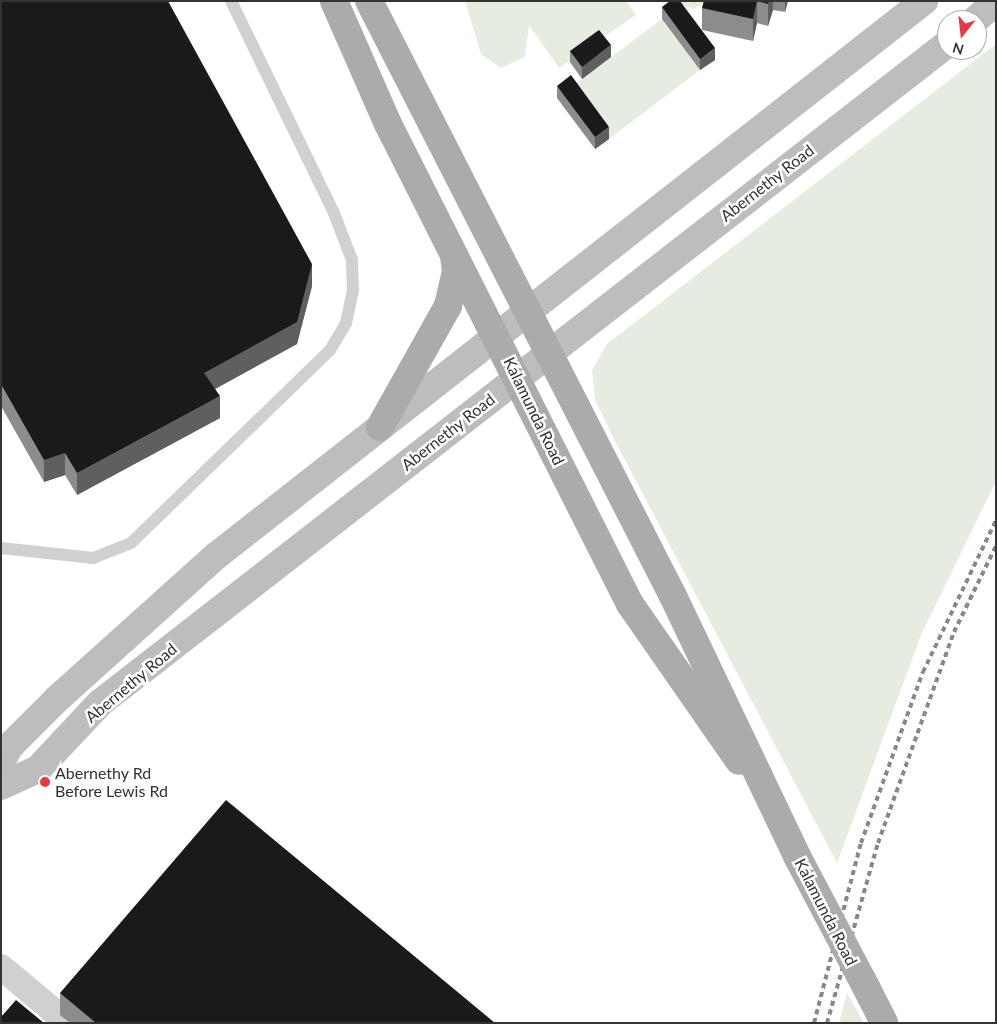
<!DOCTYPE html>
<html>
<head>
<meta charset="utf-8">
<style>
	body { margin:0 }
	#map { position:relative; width:997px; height:1024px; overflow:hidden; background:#fff; font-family:Lato,sans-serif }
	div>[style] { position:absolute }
	.green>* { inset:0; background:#e6ecdf }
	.lane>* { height:12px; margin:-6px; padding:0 6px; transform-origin:6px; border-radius:6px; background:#d0d0d0 }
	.street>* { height:26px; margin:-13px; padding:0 13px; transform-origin:13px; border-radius:13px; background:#d0d0d0 }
	.secondary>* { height:28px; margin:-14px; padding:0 14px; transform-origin:14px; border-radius:14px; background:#bdbdbd }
	.primary>* { height:28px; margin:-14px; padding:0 14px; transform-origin:14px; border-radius:14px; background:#ababab }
	.rail>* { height:4px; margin-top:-2px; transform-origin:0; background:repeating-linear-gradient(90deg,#888 0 5px,transparent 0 9px) }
	.primary-bridge>* { height:28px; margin:-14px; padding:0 14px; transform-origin:14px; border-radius:14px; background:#ababab }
	.wall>* { inset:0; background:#8c8c8c }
	.shaded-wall>* { inset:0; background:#5f5f5f }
	.building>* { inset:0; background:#1a1a1a }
	.dots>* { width:14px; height:14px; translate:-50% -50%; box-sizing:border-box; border:2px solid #fff; border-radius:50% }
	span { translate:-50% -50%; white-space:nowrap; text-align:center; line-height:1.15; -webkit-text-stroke:5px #fff; paint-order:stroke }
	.street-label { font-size:16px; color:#333 }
	.poi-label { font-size:16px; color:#333 }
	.left { translate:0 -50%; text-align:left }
	.frame { position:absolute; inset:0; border:2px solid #333; pointer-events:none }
	.north { position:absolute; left:937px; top:10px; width:50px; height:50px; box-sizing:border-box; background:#fff; border:1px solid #adadad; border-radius:50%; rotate:196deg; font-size:14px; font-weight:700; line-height:20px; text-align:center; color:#333 }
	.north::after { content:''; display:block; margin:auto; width:18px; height:22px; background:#e63946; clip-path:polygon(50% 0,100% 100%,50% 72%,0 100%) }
</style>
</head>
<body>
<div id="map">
	<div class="green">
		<div style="clip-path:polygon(465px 1px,626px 1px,636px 15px,559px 68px,529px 25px,525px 57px,501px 68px,481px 54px)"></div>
		<div style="clip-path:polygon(674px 1px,710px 1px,693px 9px)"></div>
		<div style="clip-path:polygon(662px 19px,700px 70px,609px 139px,571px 87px)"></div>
		<div style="clip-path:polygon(996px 44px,996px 481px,921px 635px,837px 863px,616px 443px,595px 400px,592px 370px,607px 344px)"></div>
		<div style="clip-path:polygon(847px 993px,864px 1023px,839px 1023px)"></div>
	</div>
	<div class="lane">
		<div style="left:1px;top:548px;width:93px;rotate:6.2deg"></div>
		<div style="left:93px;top:558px;width:41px;rotate:-21.5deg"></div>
		<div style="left:131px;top:543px;width:277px;rotate:-44.1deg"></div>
		<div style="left:330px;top:350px;width:31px;rotate:-59deg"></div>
		<div style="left:346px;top:323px;width:33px;rotate:-78deg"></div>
		<div style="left:353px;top:291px;width:31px;rotate:-92deg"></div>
		<div style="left:352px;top:260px;width:50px;rotate:-111deg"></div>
		<div style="left:334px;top:213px;width:236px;rotate:-115.9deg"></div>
	</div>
	<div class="street">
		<div style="left:1px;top:967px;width:87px;rotate:39.9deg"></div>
	</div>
	<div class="secondary">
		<div style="left:975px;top:20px;width:28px;rotate:-41deg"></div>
		<div style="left:1px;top:762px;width:18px;rotate:-61deg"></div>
		<div style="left:10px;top:746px;width:66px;rotate:-45deg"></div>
		<div style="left:57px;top:699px;width:214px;rotate:-42deg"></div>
		<div style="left:216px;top:556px;width:900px;rotate:-38.09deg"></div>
		<div style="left:1px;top:786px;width:41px;rotate:-24.7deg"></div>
		<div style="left:38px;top:769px;width:91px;rotate:-46.8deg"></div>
		<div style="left:100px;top:703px;width:1073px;rotate:-37.88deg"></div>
	</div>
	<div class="primary">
		<div style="left:334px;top:1px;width:132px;rotate:66.3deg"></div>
		<div style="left:387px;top:122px;width:540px;rotate:63.25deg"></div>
		<div style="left:630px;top:604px;width:191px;rotate:55.2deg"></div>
		<div style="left:369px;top:1px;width:668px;rotate:62.94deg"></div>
		<div style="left:673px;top:596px;width:290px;rotate:64.5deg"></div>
		<div style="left:380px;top:427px;width:139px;rotate:-60.7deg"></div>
		<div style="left:448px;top:306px;width:35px;rotate:-77deg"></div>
		<div style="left:456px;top:272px;width:17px;rotate:-97deg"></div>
		<div style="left:867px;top:989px;width:38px;rotate:63deg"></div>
	</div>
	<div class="rail">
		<div style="left:814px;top:1023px;width:186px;rotate:-75.4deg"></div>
		<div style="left:861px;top:843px;width:182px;rotate:-70.1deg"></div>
		<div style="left:923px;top:672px;width:169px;rotate:-64.3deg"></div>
		<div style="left:827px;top:1023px;width:187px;rotate:-74.2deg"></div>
		<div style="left:878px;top:843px;width:224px;rotate:-70.2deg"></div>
		<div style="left:954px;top:632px;width:96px;rotate:-64deg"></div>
	</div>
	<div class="primary-bridge">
		<div style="left:798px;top:858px;width:148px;rotate:62.2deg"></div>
	</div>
	<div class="wall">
		<div style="clip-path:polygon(1px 1px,312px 286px,297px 344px,215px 389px,220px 418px,77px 495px,65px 475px,44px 482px,1px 406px)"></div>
		<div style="clip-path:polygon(704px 1px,788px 1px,785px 12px,773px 10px,768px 26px,757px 23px,753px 41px,702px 30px,702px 8px)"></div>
		<div style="clip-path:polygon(662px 7px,715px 60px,700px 70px,662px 19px)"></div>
		<div style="clip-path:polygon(570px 51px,611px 57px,582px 79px,570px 62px)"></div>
		<div style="clip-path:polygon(557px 86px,609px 139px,595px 149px,557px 98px)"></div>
		<div style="clip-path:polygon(60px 993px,495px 1023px,70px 1023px,60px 1015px)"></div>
	</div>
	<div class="shaded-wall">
		<div style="clip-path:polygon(757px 1px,757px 23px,753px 41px,753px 19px)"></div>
		<div style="clip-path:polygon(769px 1px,773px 1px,773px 10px,768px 26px,768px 4px)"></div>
		<div style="clip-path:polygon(785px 1px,788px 1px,785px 12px)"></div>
		<div style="clip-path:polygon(611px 45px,611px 57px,582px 79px,582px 67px)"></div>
		<div style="clip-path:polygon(715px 48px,715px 60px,700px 70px,700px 59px)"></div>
		<div style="clip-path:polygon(609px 127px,609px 139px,595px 149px,595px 137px)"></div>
		<div style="clip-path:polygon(312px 264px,312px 286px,297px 344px,204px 395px,204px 373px)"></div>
		<div style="clip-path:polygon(220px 396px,220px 418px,77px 495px,77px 473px)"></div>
		<div style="clip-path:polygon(65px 453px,65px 475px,44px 482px,44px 460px)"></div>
	</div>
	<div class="building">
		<div style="clip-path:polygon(1px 1px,168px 1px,312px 264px,297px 322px,204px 373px,220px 396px,77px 473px,65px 453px,44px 460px,1px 384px)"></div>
		<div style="clip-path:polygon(670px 1px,680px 1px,715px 48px,700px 59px,662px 7px)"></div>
		<div style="clip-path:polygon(704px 1px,757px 1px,753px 19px,702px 8px)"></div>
		<div style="clip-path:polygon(757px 1px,769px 1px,768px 4px)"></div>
		<div style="clip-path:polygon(599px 30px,611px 45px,582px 67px,570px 51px)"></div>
		<div style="clip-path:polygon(571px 75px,609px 127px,595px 137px,557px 86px)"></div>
		<div style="clip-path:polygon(226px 800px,495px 1023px,96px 1023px,60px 993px)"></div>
		<div style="clip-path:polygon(16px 1000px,44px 1023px,1px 1023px,1px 1017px)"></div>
	</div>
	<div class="dots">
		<div style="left:45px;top:782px;background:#e63946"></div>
	</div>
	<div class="street-label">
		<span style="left:767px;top:183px;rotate:-38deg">Abernethy Road</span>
		<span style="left:534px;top:411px;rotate:64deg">Kalamunda Road</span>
		<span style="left:448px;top:432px;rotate:-38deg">Abernethy Road</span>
		<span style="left:131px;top:683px;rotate:-40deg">Abernethy Road</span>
		<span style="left:826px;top:912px;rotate:63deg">Kalamunda Road</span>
	</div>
	<div class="poi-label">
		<span class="left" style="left:55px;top:782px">Abernethy Rd<br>Before Lewis Rd</span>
	</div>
	<div class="frame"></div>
	<div class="north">N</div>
</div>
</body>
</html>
